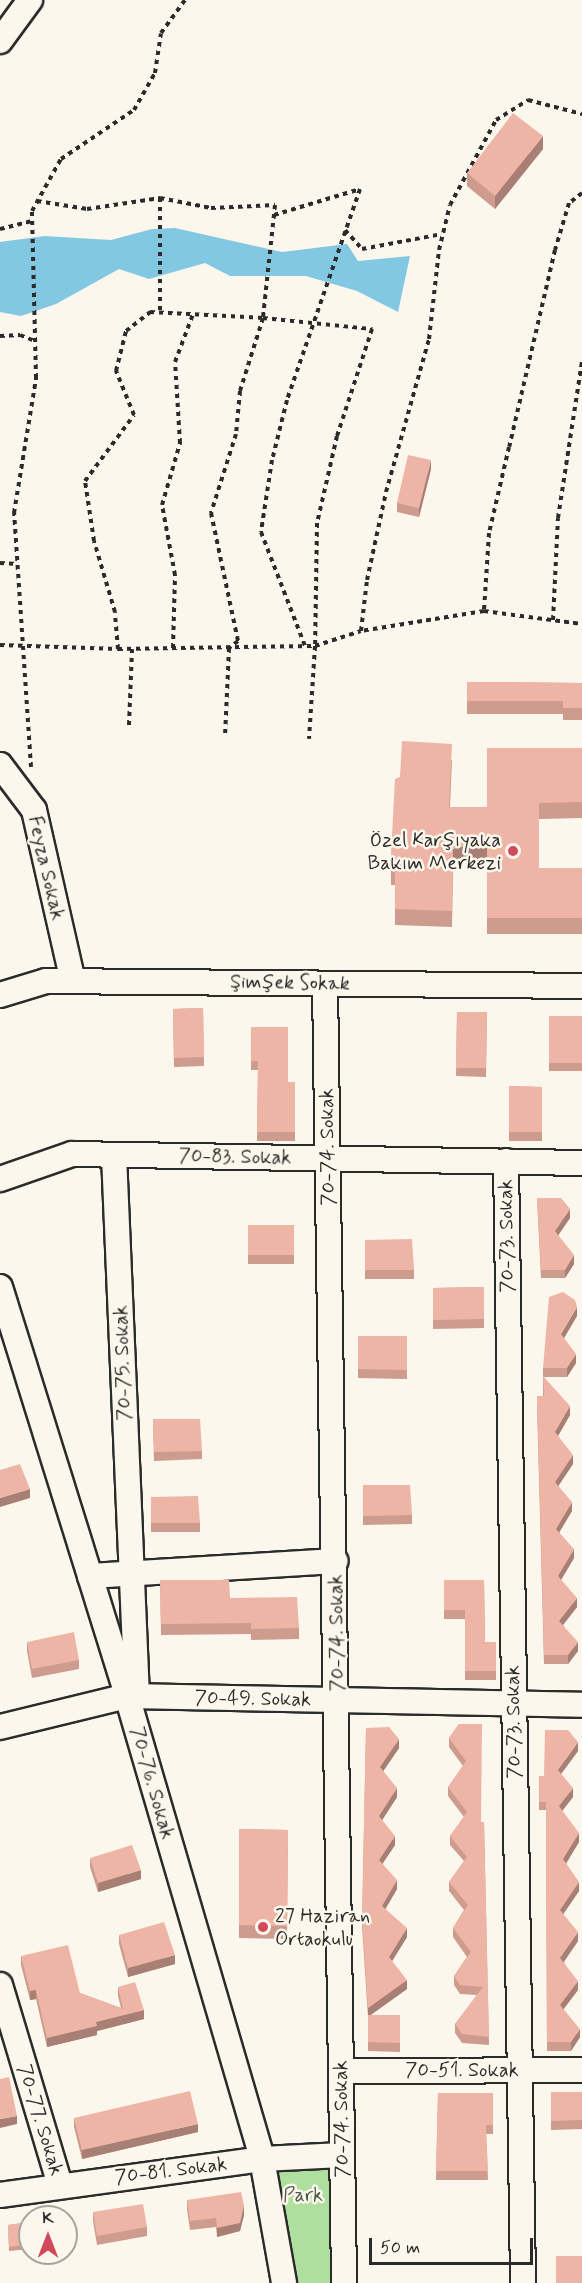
<!DOCTYPE html>
<html>
<head>
<meta charset="utf-8">
<style>
	body { margin:0 }
	#map { position:relative; width:582px; height:2283px; overflow:hidden; background:#fbf7ec; font-family:Mynerve,sans-serif }
	div>[style] { position:absolute }
	.green>* { inset:0; background:#afdf9f }
	.water>* { inset:0; background:#82c8e3 }
	.path>* { height:4px; margin-top:-2px; transform-origin:0; background:repeating-linear-gradient(90deg,#2b2b2b 0 4.5px,transparent 0 9px) }
	.roads { filter:drop-shadow(2px 0 #2b2b2b) drop-shadow(-2px 0 #2b2b2b) drop-shadow(0 2px #2b2b2b) drop-shadow(0 -2px #2b2b2b) }
	.street>* { height:24px; margin:-12px; padding:0 12px; transform-origin:12px; border-radius:12px; background:#fbf7ec }
	.wall>* { inset:0; background:#cd9c8f }
	.shaded-wall>* { inset:0; background:#a77f74 }
	.building>* { inset:0; background:#eeb5a6 }
	.dots>* { width:16px; height:16px; translate:-50% -50%; box-sizing:border-box; border:3px solid #fbf7ec; border-radius:50% }
	span { translate:-50% -50%; white-space:nowrap; text-align:center; line-height:1.15; -webkit-text-stroke:5px #fbf7ec; paint-order:stroke }
	.poi-label { font-size:20px; color:#2b2b2b }
	.right { translate:-100% -50%; text-align:right }
	.left { translate:0 -50%; text-align:left }
	.street-label { font-size:20px; color:#2b2b2b }
	.park-label { font-size:20px; color:#4c5848 }
	.north { position:absolute; left:18px; top:2205px; width:60px; height:60px; box-sizing:border-box; background:#fbf7ec; border:2px solid #a8a59f; border-radius:50%; rotate:0deg; font-size:16px; font-weight:700; line-height:24px; text-align:center; color:#2b2b2b }
	.north::after { content:''; display:block; margin:auto; width:21px; height:27px; background:#d1495b; clip-path:polygon(50% 0,100% 100%,50% 72%,0 100%) }
	.scale { position:absolute; left:369px; top:2238px; width:164px; height:27px; box-sizing:border-box; border:3px solid #2b2b2b; border-top:0; padding-left:8px; font-size:18px; line-height:21px; white-space:nowrap; color:#2b2b2b; -webkit-text-stroke:4px #fbf7ec; paint-order:stroke }
</style>
</head>
<body>
<div id="map">
	<div class="green">
		<div style="clip-path:polygon(330px 2165px,332px 2283px,289px 2283px,272px 2176px,276px 2168px)"></div>
	</div>
	<div class="water">
		<div style="clip-path:polygon(175px 228px,282px 252px,347px 244px,358px 261px,410px 256px,398px 312px,357px 291px,306px 276px,230px 276px,205px 263px,149px 279px,119px 269px,56px 304px,21px 316px,0 312px,0 242px,45px 236px,111px 240px,152px 229px)"></div>
	</div>
	<div class="path">
		<div style="left:582px;top:193px;width:16px;rotate:142deg"></div>
		<div style="left:569px;top:203px;width:49px;rotate:106.6deg"></div>
		<div style="left:555px;top:250px;width:202px;rotate:103.1deg"></div>
		<div style="left:509px;top:447px;width:88px;rotate:103.1deg"></div>
		<div style="left:489px;top:533px;width:78px;rotate:93.7deg"></div>
		<div style="left:484px;top:611px;width:99px;rotate:7.6deg"></div>
		<div style="left:160px;top:198px;width:52px;rotate:11.1deg"></div>
		<div style="left:211px;top:208px;width:64px;rotate:-2.7deg"></div>
		<div style="left:275px;top:205px;width:114px;rotate:96.1deg"></div>
		<div style="left:263px;top:318px;width:77px;rotate:107.5deg"></div>
		<div style="left:240px;top:391px;width:43px;rotate:95.3deg"></div>
		<div style="left:236px;top:434px;width:83px;rotate:107.6deg"></div>
		<div style="left:211px;top:513px;width:131px;rotate:78.1deg"></div>
		<div style="left:238px;top:641px;width:11px;rotate:142deg"></div>
		<div style="left:229px;top:648px;width:87px;rotate:92.6deg"></div>
		<div style="left:37px;top:201px;width:51px;rotate:9.1deg"></div>
		<div style="left:87px;top:209px;width:74px;rotate:-8.6deg"></div>
		<div style="left:160px;top:198px;width:115px;rotate:90deg"></div>
		<div style="left:274px;top:215px;width:90px;rotate:-16.8deg"></div>
		<div style="left:360px;top:189px;width:223px;rotate:109.1deg"></div>
		<div style="left:287px;top:400px;width:62px;rotate:104deg"></div>
		<div style="left:272px;top:460px;width:73px;rotate:98.7deg"></div>
		<div style="left:261px;top:532px;width:122px;rotate:68.9deg"></div>
		<div style="left:0;top:229px;width:33px;rotate:-14deg"></div>
		<div style="left:345px;top:230px;width:25px;rotate:48deg"></div>
		<div style="left:362px;top:249px;width:81px;rotate:-10.6deg"></div>
		<div style="left:0;top:336px;width:20px;rotate:-3deg"></div>
		<div style="left:20px;top:335px;width:16px;rotate:22deg"></div>
		<div style="left:0;top:563px;width:18px;rotate:3deg"></div>
		<div style="left:484px;top:611px;width:125px;rotate:170.8deg"></div>
		<div style="left:361px;top:631px;width:51px;rotate:-83.3deg"></div>
		<div style="left:367px;top:580px;width:90px;rotate:-77.8deg"></div>
		<div style="left:386px;top:492px;width:159px;rotate:-74.3deg"></div>
		<div style="left:429px;top:339px;width:90px;rotate:-83.6deg"></div>
		<div style="left:439px;top:250px;width:46px;rotate:-76.3deg"></div>
		<div style="left:450px;top:205px;width:97px;rotate:-61.6deg"></div>
		<div style="left:496px;top:120px;width:38px;rotate:-32deg"></div>
		<div style="left:528px;top:100px;width:56px;rotate:14.5deg"></div>
		<div style="left:553px;top:620px;width:102px;rotate:-87.2deg"></div>
		<div style="left:558px;top:518px;width:158px;rotate:-81.3deg"></div>
		<div style="left:0;top:645px;width:118px;rotate:1.9deg"></div>
		<div style="left:118px;top:649px;width:37px;rotate:-95deg"></div>
		<div style="left:115px;top:612px;width:74px;rotate:-106.5deg"></div>
		<div style="left:94px;top:541px;width:61px;rotate:-98.5deg"></div>
		<div style="left:85px;top:481px;width:82px;rotate:-53.4deg"></div>
		<div style="left:134px;top:415px;width:48px;rotate:-112.2deg"></div>
		<div style="left:116px;top:371px;width:41px;rotate:-76deg"></div>
		<div style="left:126px;top:331px;width:31px;rotate:-38deg"></div>
		<div style="left:150px;top:312px;width:113px;rotate:3deg"></div>
		<div style="left:263px;top:318px;width:110px;rotate:5.8deg"></div>
		<div style="left:372px;top:329px;width:113px;rotate:108.1deg"></div>
		<div style="left:337px;top:436px;width:89px;rotate:102.9deg"></div>
		<div style="left:317px;top:523px;width:123px;rotate:90.9deg"></div>
		<div style="left:315px;top:646px;width:48px;rotate:-18.1deg"></div>
		<div style="left:173px;top:648px;width:73px;rotate:-88.4deg"></div>
		<div style="left:175px;top:575px;width:71px;rotate:-100.5deg"></div>
		<div style="left:162px;top:505px;width:65px;rotate:-73.8deg"></div>
		<div style="left:180px;top:443px;width:81px;rotate:-93.5deg"></div>
		<div style="left:175px;top:362px;width:51px;rotate:-69.4deg"></div>
		<div style="left:118px;top:649px;width:197px;rotate:-0.9deg"></div>
		<div style="left:315px;top:646px;width:93px;rotate:93.7deg"></div>
		<div style="left:129px;top:725px;width:76px;rotate:-87.7deg"></div>
		<div style="left:31px;top:767px;width:255px;rotate:-93.8deg"></div>
		<div style="left:14px;top:513px;width:137px;rotate:-80.7deg"></div>
		<div style="left:36px;top:378px;width:167px;rotate:-91.4deg"></div>
		<div style="left:32px;top:211px;width:60px;rotate:-60.9deg"></div>
		<div style="left:61px;top:159px;width:88px;rotate:-33.9deg"></div>
		<div style="left:134px;top:110px;width:43px;rotate:-60.4deg"></div>
		<div style="left:155px;top:73px;width:40px;rotate:-81.5deg"></div>
		<div style="left:161px;top:33px;width:41px;rotate:-54deg"></div>
	</div>
	<div class="roads">
		<div class="street">
			<div style="left:0;top:41px;width:51px;rotate:-53.8deg"></div>
			<div style="left:0;top:765px;width:56px;rotate:52.9deg"></div>
			<div style="left:34px;top:810px;width:175px;rotate:77.2deg"></div>
			<div style="left:325px;top:984px;width:1299px;rotate:89.16deg"></div>
			<div style="left:0;top:995px;width:48px;rotate:-16.9deg"></div>
			<div style="left:46px;top:981px;width:536px;rotate:0.53deg"></div>
			<div style="left:114px;top:1155px;width:541px;rotate:87.57deg"></div>
			<div style="left:506px;top:1161px;width:1122px;rotate:89.13deg"></div>
			<div style="left:0;top:1179px;width:76px;rotate:-19.1deg"></div>
			<div style="left:72px;top:1154px;width:510px;rotate:1.01deg"></div>
			<div style="left:0;top:1287px;width:428px;rotate:72.7deg"></div>
			<div style="left:127px;top:1696px;width:482px;rotate:73.7deg"></div>
			<div style="left:262px;top:2159px;width:126px;rotate:79.9deg"></div>
			<div style="left:90px;top:1576px;width:246px;rotate:-3.5deg"></div>
			<div style="left:0;top:1727px;width:131px;rotate:-13.7deg"></div>
			<div style="left:127px;top:1696px;width:455px;rotate:1.1deg"></div>
			<div style="left:0;top:1985px;width:209px;rotate:73.3deg"></div>
			<div style="left:342px;top:2071px;width:240px;rotate:-0.2deg"></div>
			<div style="left:0;top:2195px;width:264px;rotate:-7.8deg"></div>
			<div style="left:262px;top:2159px;width:80px;rotate:-2.9deg"></div>
		</div>
	</div>
	<div class="wall">
		<div style="clip-path:polygon(543px 149px,495px 209px,467px 186px,467px 173px)"></div>
		<div style="clip-path:polygon(431px 469px,419px 517px,397px 512px,397px 503px)"></div>
		<div style="clip-path:polygon(467px 682px,582px 683px,582px 720px,563px 720px,563px 714px,467px 714px)"></div>
		<div style="clip-path:polygon(582px 748px,582px 818px,539px 819px,539px 868px,582px 868px,582px 934px,487px 934px,487px 857px,453px 865px,452px 927px,395px 925px,395px 885px,391px 885px,391px 855px,400px 777px,452px 760px,450px 807px,487px 807px)"></div>
		<div style="clip-path:polygon(203px 1008px,204px 1066px,174px 1067px,173px 1009px)"></div>
		<div style="clip-path:polygon(457px 1012px,487px 1012px,486px 1077px,456px 1076px)"></div>
		<div style="clip-path:polygon(549px 1016px,582px 1016px,582px 1071px,549px 1071px)"></div>
		<div style="clip-path:polygon(251px 1027px,288px 1082px,295px 1082px,295px 1141px,257px 1141px,258px 1070px,251px 1070px)"></div>
		<div style="clip-path:polygon(509px 1086px,542px 1087px,542px 1141px,509px 1141px)"></div>
		<div style="clip-path:polygon(537px 1198px,570px 1218px,558px 1235px,574px 1264px,565px 1278px,541px 1278px)"></div>
		<div style="clip-path:polygon(248px 1225px,294px 1225px,294px 1264px,248px 1264px)"></div>
		<div style="clip-path:polygon(365px 1240px,414px 1270px,414px 1279px,365px 1279px)"></div>
		<div style="clip-path:polygon(484px 1287px,484px 1328px,433px 1329px,433px 1288px)"></div>
		<div style="clip-path:polygon(577px 1316px,564px 1338px,576px 1363px,567px 1377px,544px 1377px,570px 1415px,558px 1436px,573px 1464px,558px 1486px,572px 1511px,559px 1532px,574px 1558px,561px 1580px,577px 1607px,563px 1625px,578px 1651px,568px 1664px,544px 1664px,537px 1405px,543px 1396px,543px 1368px)"></div>
		<div style="clip-path:polygon(358px 1336px,407px 1336px,407px 1379px,358px 1378px)"></div>
		<div style="clip-path:polygon(153px 1419px,202px 1451px,202px 1459px,154px 1461px)"></div>
		<div style="clip-path:polygon(363px 1485px,412px 1515px,412px 1524px,363px 1525px)"></div>
		<div style="clip-path:polygon(151px 1497px,200px 1523px,200px 1532px,151px 1532px)"></div>
		<div style="clip-path:polygon(160px 1580px,230px 1598px,299px 1628px,299px 1639px,251px 1640px,251px 1634px,161px 1635px)"></div>
		<div style="clip-path:polygon(444px 1580px,484px 1580px,485px 1642px,496px 1642px,496px 1680px,465px 1680px,465px 1619px,444px 1619px)"></div>
		<div style="clip-path:polygon(27px 1642px,79px 1660px,79px 1669px,32px 1678px,27px 1651px)"></div>
		<div style="clip-path:polygon(459px 1724px,481px 1822px,484px 1822px,489px 2045px,462px 2043px,455px 2033px,455px 2024px,477px 1995px,460px 1994px,454px 1985px,454px 1976px,467px 1957px,453px 1937px,453px 1928px,464px 1910px,449px 1891px,449px 1882px,464px 1861px,450px 1845px,450px 1836px,464px 1817px,448px 1796px,448px 1787px,463px 1766px,449px 1747px,449px 1738px)"></div>
		<div style="clip-path:polygon(366px 1728px,399px 1748px,383px 1771px,397px 1797px,382px 1820px,395px 1845px,382px 1864px,397px 1889px,385px 1909px,407px 1937px,392px 1961px,407px 1989px,370px 2015px,400px 2015px,400px 2052px,368px 2051px,368px 2017px,362px 1926px)"></div>
		<div style="clip-path:polygon(578px 1751px,561px 1774px,573px 1797px,562px 1811px,579px 1842px,566px 1864px,579px 1891px,563px 1914px,578px 1941px,564px 1962px,578px 1990px,563px 2009px,580px 2037px,571px 2051px,547px 2051px,546px 1810px,539px 1810px,539px 1776px,544px 1776px)"></div>
		<div style="clip-path:polygon(239px 1829px,288px 1830px,287px 1939px,239px 1938px)"></div>
		<div style="clip-path:polygon(90px 1858px,141px 1879px,98px 1892px,90px 1867px)"></div>
		<div style="clip-path:polygon(119px 1935px,175px 1964px,128px 1977px,119px 1944px)"></div>
		<div style="clip-path:polygon(21px 1956px,80px 1993px,121px 2008px,118px 1996px,118px 1987px,144px 2019px,97px 2031px,97px 2035px,47px 2047px,36px 1999px,30px 2000px,21px 1965px)"></div>
		<div style="clip-path:polygon(551px 2092px,582px 2092px,582px 2129px,551px 2130px)"></div>
		<div style="clip-path:polygon(438px 2093px,493px 2093px,493px 2134px,486px 2134px,488px 2180px,436px 2180px)"></div>
		<div style="clip-path:polygon(74px 2118px,198px 2132px,82px 2159px,74px 2127px)"></div>
		<div style="clip-path:polygon(187px 2200px,244px 2215px,240px 2231px,217px 2237px,216px 2227px,190px 2230px,187px 2209px)"></div>
		<div style="clip-path:polygon(93px 2212px,147px 2227px,147px 2236px,97px 2245px,93px 2221px)"></div>
		<div style="clip-path:polygon(30px 2222px,30px 2249px,9px 2251px,8px 2225px)"></div>
	</div>
	<div class="shaded-wall">
		<div style="clip-path:polygon(543px 136px,543px 149px,495px 209px,495px 196px)"></div>
		<div style="clip-path:polygon(431px 460px,431px 469px,419px 517px,419px 508px)"></div>
		<div style="clip-path:polygon(487px 841px,487px 857px,453px 865px,452px 927px,453px 849px)"></div>
		<div style="clip-path:polygon(570px 1209px,570px 1218px,555px 1240px,555px 1231px)"></div>
		<div style="clip-path:polygon(574px 1255px,574px 1264px,565px 1278px,565px 1270px)"></div>
		<div style="clip-path:polygon(577px 1307px,577px 1316px,561px 1343px,561px 1334px)"></div>
		<div style="clip-path:polygon(576px 1354px,576px 1363px,567px 1377px,567px 1368px)"></div>
		<div style="clip-path:polygon(570px 1406px,570px 1415px,555px 1441px,555px 1432px)"></div>
		<div style="clip-path:polygon(573px 1455px,573px 1464px,555px 1491px,555px 1482px)"></div>
		<div style="clip-path:polygon(30px 1489px,30px 1498px,0 1507px,0 1498px)"></div>
		<div style="clip-path:polygon(572px 1502px,572px 1511px,556px 1538px,556px 1529px)"></div>
		<div style="clip-path:polygon(574px 1549px,574px 1558px,558px 1585px,558px 1576px)"></div>
		<div style="clip-path:polygon(577px 1598px,577px 1607px,559px 1630px,559px 1621px)"></div>
		<div style="clip-path:polygon(578px 1642px,578px 1651px,568px 1664px,568px 1655px)"></div>
		<div style="clip-path:polygon(399px 1739px,399px 1748px,380px 1776px,380px 1767px)"></div>
		<div style="clip-path:polygon(578px 1742px,578px 1751px,558px 1778px,558px 1770px)"></div>
		<div style="clip-path:polygon(397px 1788px,397px 1797px,379px 1825px,379px 1816px)"></div>
		<div style="clip-path:polygon(573px 1788px,573px 1797px,559px 1815px,559px 1806px)"></div>
		<div style="clip-path:polygon(579px 1833px,579px 1842px,563px 1868px,563px 1859px)"></div>
		<div style="clip-path:polygon(395px 1836px,395px 1845px,379px 1869px,379px 1860px)"></div>
		<div style="clip-path:polygon(141px 1870px,141px 1879px,98px 1892px,98px 1883px)"></div>
		<div style="clip-path:polygon(397px 1880px,397px 1889px,382px 1915px,382px 1906px)"></div>
		<div style="clip-path:polygon(579px 1882px,579px 1891px,560px 1919px,560px 1910px)"></div>
		<div style="clip-path:polygon(407px 1928px,407px 1937px,389px 1966px,389px 1957px)"></div>
		<div style="clip-path:polygon(578px 1932px,578px 1941px,560px 1967px,560px 1958px)"></div>
		<div style="clip-path:polygon(175px 1955px,175px 1964px,128px 1977px,128px 1968px)"></div>
		<div style="clip-path:polygon(407px 1980px,407px 1989px,368px 2017px,368px 2008px)"></div>
		<div style="clip-path:polygon(578px 1981px,578px 1990px,560px 2014px,560px 2005px)"></div>
		<div style="clip-path:polygon(36px 1990px,36px 1999px,30px 2000px,30px 1991px)"></div>
		<div style="clip-path:polygon(144px 2010px,144px 2019px,97px 2031px,97px 2035px,47px 2047px,47px 2038px,96px 2022px)"></div>
		<div style="clip-path:polygon(580px 2029px,580px 2037px,571px 2051px,571px 2042px)"></div>
		<div style="clip-path:polygon(17px 2116px,17px 2124px,0 2128px,0 2119px)"></div>
		<div style="clip-path:polygon(198px 2124px,198px 2132px,82px 2159px,82px 2150px)"></div>
		<div style="clip-path:polygon(244px 2206px,244px 2215px,240px 2231px,217px 2237px,217px 2228px)"></div>
	</div>
	<div class="building">
		<div style="clip-path:polygon(513px 113px,543px 136px,495px 196px,467px 173px)"></div>
		<div style="clip-path:polygon(408px 455px,431px 460px,419px 508px,397px 503px)"></div>
		<div style="clip-path:polygon(467px 682px,582px 683px,582px 708px,563px 708px,563px 701px,467px 701px)"></div>
		<div style="clip-path:polygon(402px 741px,452px 744px,449px 807px,487px 807px,487px 748px,582px 748px,582px 802px,539px 803px,539px 868px,582px 868px,582px 918px,487px 918px,487px 841px,453px 849px,452px 911px,395px 909px,395px 869px,391px 869px,391px 855px,395px 779px,400px 777px)"></div>
		<div style="clip-path:polygon(203px 1008px,204px 1057px,174px 1058px,173px 1009px)"></div>
		<div style="clip-path:polygon(457px 1012px,487px 1012px,486px 1068px,456px 1068px)"></div>
		<div style="clip-path:polygon(549px 1016px,582px 1016px,582px 1063px,549px 1063px)"></div>
		<div style="clip-path:polygon(251px 1027px,288px 1027px,288px 1082px,295px 1082px,295px 1132px,257px 1132px,258px 1061px,251px 1061px)"></div>
		<div style="clip-path:polygon(509px 1086px,542px 1087px,542px 1132px,509px 1132px)"></div>
		<div style="clip-path:polygon(537px 1198px,561px 1198px,570px 1209px,555px 1231px,574px 1255px,565px 1270px,541px 1270px)"></div>
		<div style="clip-path:polygon(248px 1225px,294px 1225px,294px 1255px,248px 1255px)"></div>
		<div style="clip-path:polygon(412px 1239px,414px 1270px,365px 1270px,365px 1240px)"></div>
		<div style="clip-path:polygon(484px 1287px,484px 1319px,433px 1320px,433px 1288px)"></div>
		<div style="clip-path:polygon(563px 1292px,575px 1300px,577px 1307px,561px 1334px,576px 1354px,567px 1368px,543px 1368px,549px 1297px)"></div>
		<div style="clip-path:polygon(358px 1336px,407px 1336px,407px 1370px,358px 1369px)"></div>
		<div style="clip-path:polygon(543px 1376px,570px 1406px,555px 1432px,573px 1455px,555px 1482px,572px 1502px,556px 1529px,574px 1549px,558px 1576px,577px 1598px,559px 1621px,578px 1642px,568px 1655px,544px 1655px,537px 1396px,544px 1396px)"></div>
		<div style="clip-path:polygon(153px 1419px,200px 1419px,202px 1451px,154px 1452px)"></div>
		<div style="clip-path:polygon(20px 1464px,30px 1489px,0 1498px,0 1470px)"></div>
		<div style="clip-path:polygon(363px 1485px,410px 1485px,412px 1515px,363px 1516px)"></div>
		<div style="clip-path:polygon(198px 1496px,200px 1523px,151px 1523px,151px 1497px)"></div>
		<div style="clip-path:polygon(160px 1580px,229px 1580px,230px 1598px,297px 1597px,299px 1628px,251px 1629px,251px 1623px,161px 1624px)"></div>
		<div style="clip-path:polygon(444px 1580px,484px 1580px,485px 1642px,496px 1642px,496px 1671px,465px 1671px,465px 1610px,444px 1610px)"></div>
		<div style="clip-path:polygon(74px 1632px,79px 1660px,32px 1669px,27px 1642px)"></div>
		<div style="clip-path:polygon(459px 1724px,482px 1724px,481px 1822px,484px 1822px,489px 2037px,462px 2034px,455px 2024px,483px 1987px,460px 1985px,454px 1976px,471px 1952px,453px 1928px,468px 1905px,449px 1882px,467px 1857px,450px 1836px,467px 1812px,448px 1787px,466px 1761px,449px 1738px)"></div>
		<div style="clip-path:polygon(389px 1727px,399px 1739px,380px 1767px,397px 1788px,379px 1816px,395px 1836px,379px 1860px,397px 1880px,382px 1906px,407px 1928px,389px 1957px,407px 1980px,368px 2008px,362px 1917px,366px 1728px)"></div>
		<div style="clip-path:polygon(545px 1730px,568px 1730px,578px 1742px,558px 1770px,573px 1788px,559px 1806px,579px 1833px,563px 1859px,579px 1882px,560px 1910px,578px 1932px,560px 1958px,578px 1981px,560px 2005px,580px 2029px,571px 2042px,547px 2042px,546px 1802px,539px 1802px,539px 1776px,544px 1776px)"></div>
		<div style="clip-path:polygon(239px 1829px,288px 1830px,287px 1926px,239px 1925px)"></div>
		<div style="clip-path:polygon(132px 1845px,141px 1870px,98px 1883px,90px 1858px)"></div>
		<div style="clip-path:polygon(164px 1922px,175px 1955px,128px 1968px,119px 1935px)"></div>
		<div style="clip-path:polygon(68px 1945px,80px 1993px,123px 2009px,118px 1987px,135px 1982px,144px 2010px,96px 2022px,97px 2026px,47px 2038px,36px 1990px,30px 1991px,21px 1956px)"></div>
		<div style="clip-path:polygon(368px 2015px,400px 2015px,400px 2043px,368px 2042px)"></div>
		<div style="clip-path:polygon(9px 2077px,17px 2116px,0 2119px,0 2079px)"></div>
		<div style="clip-path:polygon(190px 2091px,198px 2124px,82px 2150px,74px 2118px)"></div>
		<div style="clip-path:polygon(551px 2092px,582px 2092px,582px 2120px,551px 2121px)"></div>
		<div style="clip-path:polygon(438px 2093px,493px 2093px,493px 2125px,486px 2125px,488px 2171px,436px 2171px)"></div>
		<div style="clip-path:polygon(241px 2192px,244px 2206px,240px 2223px,217px 2228px,216px 2218px,190px 2221px,187px 2200px)"></div>
		<div style="clip-path:polygon(143px 2204px,147px 2227px,97px 2236px,93px 2212px)"></div>
		<div style="clip-path:polygon(30px 2222px,30px 2244px,9px 2247px,8px 2225px)"></div>
		<div style="clip-path:polygon(556px 2256px,582px 2256px,582px 2283px,556px 2283px)"></div>
	</div>
	<div class="dots">
		<div style="left:513px;top:851px;background:#d1495b"></div>
		<div style="left:263px;top:1927px;background:#d1495b"></div>
	</div>
	<div class="poi-label">
		<span class="right" style="left:501px;top:852px">Özel Karşıyaka<br>Bakım Merkezi</span>
		<span class="left" style="left:275px;top:1928px">27 Haziran<br>Ortaokulu</span>
	</div>
	<div class="street-label">
		<span style="left:46px;top:868px;rotate:77deg">Feyza Sokak</span>
		<span style="left:290px;top:983px;rotate:1deg">Şimşek Sokak</span>
		<span style="left:328px;top:1147px;rotate:-91deg">70-74. Sokak</span>
		<span style="left:235px;top:1157px;rotate:1deg">70-83. Sokak</span>
		<span style="left:507px;top:1236px;rotate:-91deg">70-73. Sokak</span>
		<span style="left:123px;top:1363px;rotate:-92deg">70-75. Sokak</span>
		<span style="left:337px;top:1633px;rotate:-91deg">70-74. Sokak</span>
		<span style="left:253px;top:1699px;rotate:1deg">70-49. Sokak</span>
		<span style="left:514px;top:1722px;rotate:-91deg">70-73. Sokak</span>
		<span style="left:152px;top:1783px;rotate:74deg">70-76. Sokak</span>
		<span style="left:462px;top:2070px">70-51. Sokak</span>
		<span style="left:342px;top:2119px;rotate:-91deg">70-74. Sokak</span>
		<span style="left:40px;top:2120px;rotate:73deg">70-77. Sokak</span>
		<span style="left:171px;top:2171px;rotate:-7deg">70-81. Sokak</span>
	</div>
	<div class="park-label">
		<span style="left:303px;top:2195px">Park</span>
	</div>
	<div class="north">K</div>
	<div class="scale">50 m</div>
</div>
</body>
</html>
